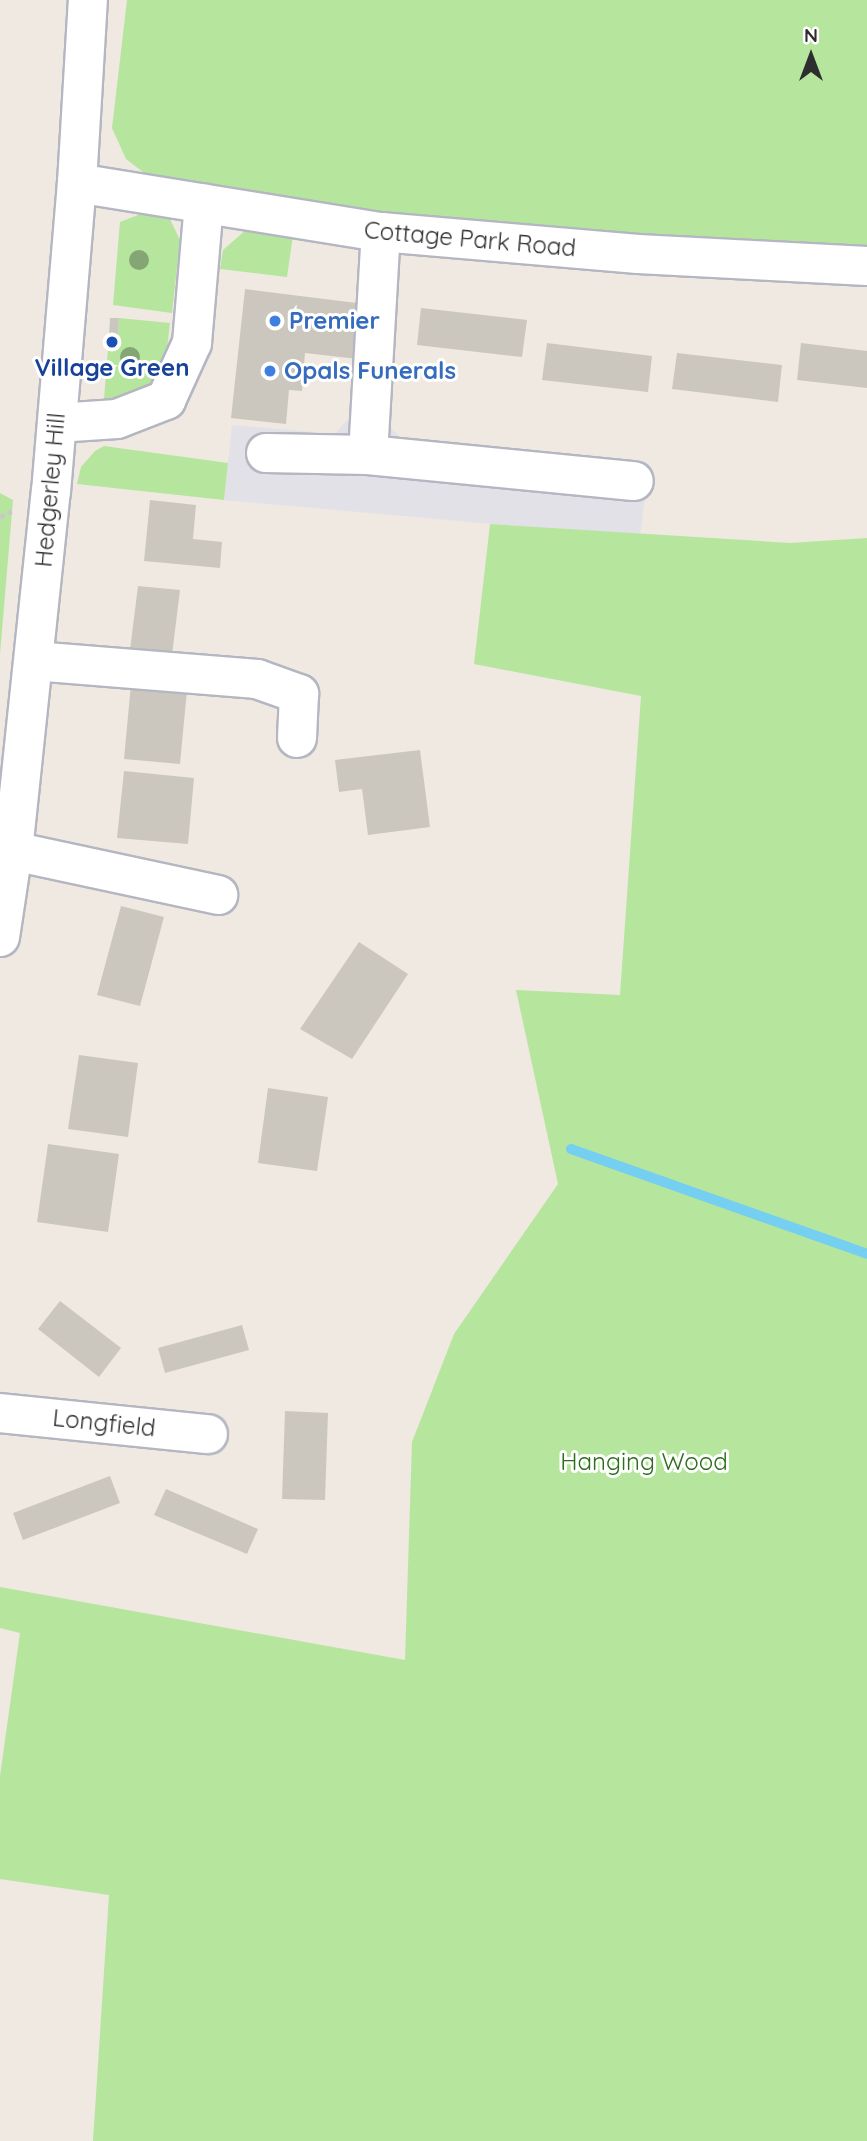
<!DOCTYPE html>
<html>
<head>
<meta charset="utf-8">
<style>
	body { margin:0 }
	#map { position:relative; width:867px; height:2141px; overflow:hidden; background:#efe9e1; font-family:Quicksand,sans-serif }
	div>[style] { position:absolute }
	.industrial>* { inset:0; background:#e3e1e8 }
	.green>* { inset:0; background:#b6e59e }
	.stream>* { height:10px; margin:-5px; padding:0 5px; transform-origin:5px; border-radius:5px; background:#75cff0 }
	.building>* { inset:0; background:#cbc7bf }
	.path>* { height:4.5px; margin-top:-2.25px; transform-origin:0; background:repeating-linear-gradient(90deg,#c9c9c9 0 5px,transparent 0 8.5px) }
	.roads { filter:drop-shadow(2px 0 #b4b7c1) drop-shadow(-2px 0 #b4b7c1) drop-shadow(0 2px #b4b7c1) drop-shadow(0 -2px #b4b7c1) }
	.minor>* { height:38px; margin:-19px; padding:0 19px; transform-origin:19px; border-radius:19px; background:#fff }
	.trees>* { width:20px; height:20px; margin:-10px; border-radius:50%; background:#84a574 }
	.dots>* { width:19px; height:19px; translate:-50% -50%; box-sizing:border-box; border:4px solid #fff; border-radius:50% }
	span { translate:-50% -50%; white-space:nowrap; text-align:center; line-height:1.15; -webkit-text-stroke:6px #fff; paint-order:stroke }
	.street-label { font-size:24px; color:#2e2e2e }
	.shop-label { font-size:24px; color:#366cbe; font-weight:700 }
	.left { translate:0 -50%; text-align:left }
	.transit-label { font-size:24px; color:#164399; font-weight:700 }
	.park-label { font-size:24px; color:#2c6e1b }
	.north { position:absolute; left:776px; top:21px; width:70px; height:70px; -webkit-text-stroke:5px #fff; paint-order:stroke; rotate:0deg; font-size:19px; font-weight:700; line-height:28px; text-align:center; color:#2e2e2e }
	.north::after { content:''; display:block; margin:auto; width:24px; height:32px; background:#2e2e2e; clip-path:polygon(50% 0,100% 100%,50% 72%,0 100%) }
</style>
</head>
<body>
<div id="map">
	<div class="industrial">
		<div style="clip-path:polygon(368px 270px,399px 273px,383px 420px,406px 443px,649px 464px,640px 537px,224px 500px,232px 425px,335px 434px,356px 410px)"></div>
	</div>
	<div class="green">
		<div style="clip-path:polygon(127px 0,867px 0,867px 254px,572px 239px,152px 179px,126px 159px,112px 128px)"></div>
		<div style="clip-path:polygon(146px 212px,168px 215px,180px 240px,172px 313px,113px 305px,120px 222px)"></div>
		<div style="clip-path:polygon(247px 229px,293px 235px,287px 277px,220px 269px,223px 250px)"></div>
		<div style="clip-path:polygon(119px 318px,170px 323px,166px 358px,152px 381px,138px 392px,115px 400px,104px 399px,109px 336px,118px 336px)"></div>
		<div style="clip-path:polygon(104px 446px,228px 463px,224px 500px,77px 484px,81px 467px,95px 451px)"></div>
		<div style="clip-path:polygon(0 493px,13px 500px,0 654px)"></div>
		<div style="clip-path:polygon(490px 524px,790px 543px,867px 538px,867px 2141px,93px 2141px,109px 1895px,0 1879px,0 1776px,20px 1633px,0 1628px,0 1587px,405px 1660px,412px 1442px,454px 1334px,558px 1184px,516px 990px,620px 995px,641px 696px,474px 664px)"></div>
	</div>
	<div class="stream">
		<div style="left:571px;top:1149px;width:314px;rotate:19.5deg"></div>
	</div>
	<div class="building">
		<div style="clip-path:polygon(245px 289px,365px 304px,358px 359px,305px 353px,302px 391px,289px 390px,286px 424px,231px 418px)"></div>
		<div style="clip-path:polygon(421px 308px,527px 320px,522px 357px,417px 345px)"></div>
		<div style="clip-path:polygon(110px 318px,119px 318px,118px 336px,109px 336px)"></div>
		<div style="clip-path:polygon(547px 343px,652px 356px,648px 392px,542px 380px)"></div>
		<div style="clip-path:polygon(801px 343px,867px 351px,867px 388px,797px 380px)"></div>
		<div style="clip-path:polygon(677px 353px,782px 365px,778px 402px,672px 389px)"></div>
		<div style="clip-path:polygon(150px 500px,196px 505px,193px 539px,222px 542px,220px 568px,144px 561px)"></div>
		<div style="clip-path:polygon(138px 586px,180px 590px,171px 663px,129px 658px)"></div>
		<div style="clip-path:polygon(131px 684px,187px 690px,180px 764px,124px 759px)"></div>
		<div style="clip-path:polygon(420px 750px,430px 827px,368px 835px,362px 789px,339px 792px,335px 760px)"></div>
		<div style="clip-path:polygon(124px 771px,194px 778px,188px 844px,117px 838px)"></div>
		<div style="clip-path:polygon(121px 906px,164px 917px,140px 1006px,97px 995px)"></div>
		<div style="clip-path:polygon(359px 942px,408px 974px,352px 1059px,300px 1029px)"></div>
		<div style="clip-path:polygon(79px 1055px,138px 1063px,128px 1137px,68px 1129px)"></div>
		<div style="clip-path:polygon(268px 1088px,328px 1097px,317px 1171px,258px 1163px)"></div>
		<div style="clip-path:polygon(48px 1144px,119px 1154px,108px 1232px,37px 1222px)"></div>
		<div style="clip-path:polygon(60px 1301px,121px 1348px,99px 1377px,38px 1329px)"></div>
		<div style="clip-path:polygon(242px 1325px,249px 1350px,165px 1373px,158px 1348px)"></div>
		<div style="clip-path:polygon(285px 1411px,328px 1413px,325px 1500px,282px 1499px)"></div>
		<div style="clip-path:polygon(110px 1476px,120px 1503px,23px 1540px,13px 1513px)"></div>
		<div style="clip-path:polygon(166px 1489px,258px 1529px,247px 1554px,154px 1515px)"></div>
	</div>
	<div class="path">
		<div style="left:0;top:517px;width:13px;rotate:-27deg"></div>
	</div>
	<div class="roads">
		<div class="minor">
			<div style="left:77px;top:183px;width:308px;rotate:9.2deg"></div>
			<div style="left:381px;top:232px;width:258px;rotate:4.9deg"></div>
			<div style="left:638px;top:254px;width:229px;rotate:3deg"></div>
			<div style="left:57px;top:423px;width:60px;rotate:-3.8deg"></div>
			<div style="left:117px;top:419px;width:53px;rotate:-21.2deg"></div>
			<div style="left:166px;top:400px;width:63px;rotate:-65.5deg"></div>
			<div style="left:192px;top:343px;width:140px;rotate:-85.1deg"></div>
			<div style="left:266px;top:453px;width:102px;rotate:1.1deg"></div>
			<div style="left:368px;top:455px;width:267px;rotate:5.6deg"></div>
			<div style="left:368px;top:455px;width:223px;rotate:-86.7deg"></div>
			<div style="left:34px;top:661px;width:224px;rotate:4.6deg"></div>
			<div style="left:257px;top:679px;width:45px;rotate:19.7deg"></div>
			<div style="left:299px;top:694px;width:44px;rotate:92.6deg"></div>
			<div style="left:13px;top:851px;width:210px;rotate:12.1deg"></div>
			<div style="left:0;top:937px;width:87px;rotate:-81.4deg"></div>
			<div style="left:13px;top:851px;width:361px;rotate:-84deg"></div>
			<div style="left:51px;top:492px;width:310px;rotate:-85.2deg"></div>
			<div style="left:77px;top:183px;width:183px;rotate:-86.6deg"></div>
			<div style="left:0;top:1413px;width:209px;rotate:5.8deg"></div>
		</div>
	</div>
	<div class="trees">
		<div style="left:139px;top:260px"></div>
		<div style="left:130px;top:357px"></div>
	</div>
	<div class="dots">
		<div style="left:275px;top:321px;background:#3f7fe0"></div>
		<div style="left:112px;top:342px;background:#1a4fb4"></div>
		<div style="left:270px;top:371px;background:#3f7fe0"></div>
	</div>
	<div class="street-label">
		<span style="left:470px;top:239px;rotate:5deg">Cottage Park Road</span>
		<span style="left:50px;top:490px;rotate:-85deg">Hedgerley Hill</span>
		<span style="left:104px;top:1423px;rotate:6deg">Longfield</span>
	</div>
	<div class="shop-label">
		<span class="left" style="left:289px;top:321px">Premier</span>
		<span class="left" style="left:284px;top:371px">Opals Funerals</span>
	</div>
	<div class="transit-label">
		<span style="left:112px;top:368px">Village Green</span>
	</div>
	<div class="park-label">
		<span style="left:644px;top:1462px">Hanging Wood</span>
	</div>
	<div class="north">N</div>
</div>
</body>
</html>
